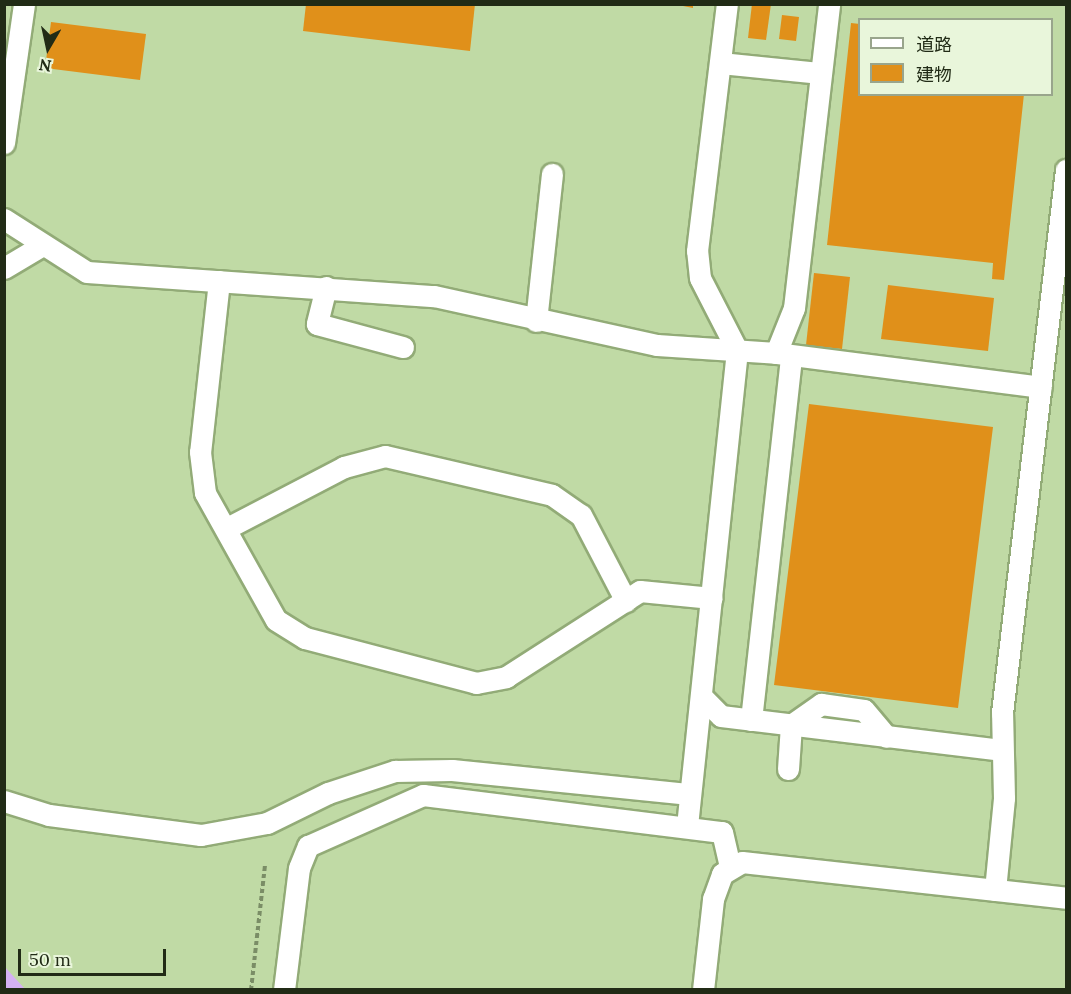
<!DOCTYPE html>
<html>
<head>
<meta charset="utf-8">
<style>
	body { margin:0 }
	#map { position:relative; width:1071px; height:994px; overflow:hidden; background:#c0daa5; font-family:Lora,"Noto Sans JP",serif }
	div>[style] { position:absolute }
	.green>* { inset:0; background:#d5b1f4 }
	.building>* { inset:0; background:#e0901a }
	.path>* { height:4px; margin-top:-2px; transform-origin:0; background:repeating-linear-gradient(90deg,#7a8d66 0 4.5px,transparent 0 7.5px) }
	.roads { filter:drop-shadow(2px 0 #92ab77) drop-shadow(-2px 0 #92ab77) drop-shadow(0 2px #92ab77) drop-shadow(0 -2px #92ab77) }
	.minor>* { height:21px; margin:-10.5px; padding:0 10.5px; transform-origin:10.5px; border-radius:10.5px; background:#fff }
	span { translate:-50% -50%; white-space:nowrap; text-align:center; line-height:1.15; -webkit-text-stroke:4.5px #e9f6db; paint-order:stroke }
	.frame { position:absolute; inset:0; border:6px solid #212b16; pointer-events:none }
	.legend { position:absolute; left:858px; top:18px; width:195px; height:78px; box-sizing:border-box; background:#e9f6db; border:2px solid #99a58c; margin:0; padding:8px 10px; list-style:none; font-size:18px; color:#212b16 }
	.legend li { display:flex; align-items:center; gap:12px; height:30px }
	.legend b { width:30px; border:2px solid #99a58c }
	.north { position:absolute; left:18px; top:18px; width:60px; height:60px; -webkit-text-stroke:4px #e9f6db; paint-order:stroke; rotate:189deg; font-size:16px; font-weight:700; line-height:24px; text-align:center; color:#212b16 }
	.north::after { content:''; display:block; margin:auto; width:21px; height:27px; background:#212b16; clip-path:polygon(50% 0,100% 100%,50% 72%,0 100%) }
	.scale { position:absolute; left:18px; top:949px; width:148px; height:27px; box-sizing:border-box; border:3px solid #212b16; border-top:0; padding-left:8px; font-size:18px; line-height:21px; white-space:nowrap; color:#212b16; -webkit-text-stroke:4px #e9f6db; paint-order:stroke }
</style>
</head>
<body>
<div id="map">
	<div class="green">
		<div style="clip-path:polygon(4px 966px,14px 977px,25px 989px,5px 989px)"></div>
	</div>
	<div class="building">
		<div style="clip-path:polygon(306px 4px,475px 4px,470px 51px,303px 31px)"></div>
		<div style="clip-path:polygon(673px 4px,693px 4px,693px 8px)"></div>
		<div style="clip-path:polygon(752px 4px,771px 4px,766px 40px,748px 38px)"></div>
		<div style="clip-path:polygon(782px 15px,799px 17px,796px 41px,779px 39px)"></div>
		<div style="clip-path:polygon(51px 22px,146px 34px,140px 80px,45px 68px)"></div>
		<div style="clip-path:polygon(851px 23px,860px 24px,860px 94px,1024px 94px,1004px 280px,992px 279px,993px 263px,827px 245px)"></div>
		<div style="clip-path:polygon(814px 273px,850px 277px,842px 349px,806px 345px)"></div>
		<div style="clip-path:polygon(888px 285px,994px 298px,988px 351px,881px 339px)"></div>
		<div style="clip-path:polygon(809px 404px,993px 427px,958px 708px,774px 685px)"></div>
	</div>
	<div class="path">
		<div style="left:251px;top:990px;width:125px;rotate:-83.6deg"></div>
	</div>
	<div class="roads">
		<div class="minor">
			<div style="left:721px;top:63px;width:100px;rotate:5.8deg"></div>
			<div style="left:4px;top:143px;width:140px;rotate:-81.8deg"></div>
			<div style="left:4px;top:219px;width:98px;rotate:32.6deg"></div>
			<div style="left:87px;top:272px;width:348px;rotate:4deg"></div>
			<div style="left:434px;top:296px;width:228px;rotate:12.4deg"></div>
			<div style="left:657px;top:345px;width:119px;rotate:3.8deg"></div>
			<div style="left:776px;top:353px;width:267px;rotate:7.3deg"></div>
			<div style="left:4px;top:268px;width:43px;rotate:-30.7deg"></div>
			<div style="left:219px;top:281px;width:172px;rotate:96.3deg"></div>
			<div style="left:200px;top:452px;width:41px;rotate:83deg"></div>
			<div style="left:205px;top:493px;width:145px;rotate:60.8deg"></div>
			<div style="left:276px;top:620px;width:34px;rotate:32deg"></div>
			<div style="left:305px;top:638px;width:177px;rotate:14.7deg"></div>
			<div style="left:476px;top:683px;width:31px;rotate:-11deg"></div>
			<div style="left:506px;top:677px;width:159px;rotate:-32.7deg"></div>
			<div style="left:640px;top:591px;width:72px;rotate:5.6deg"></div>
			<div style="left:326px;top:287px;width:38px;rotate:104deg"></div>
			<div style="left:317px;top:324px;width:89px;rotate:15deg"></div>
			<div style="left:536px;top:321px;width:148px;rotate:-83.8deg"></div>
			<div style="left:776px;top:353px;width:48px;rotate:-68.2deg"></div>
			<div style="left:794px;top:308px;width:306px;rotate:-83.4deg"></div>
			<div style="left:227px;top:528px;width:132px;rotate:-27.5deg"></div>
			<div style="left:344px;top:467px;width:42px;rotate:-15deg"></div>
			<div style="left:385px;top:456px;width:171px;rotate:13.1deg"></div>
			<div style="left:552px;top:495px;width:35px;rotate:35deg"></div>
			<div style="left:581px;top:515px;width:97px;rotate:62.4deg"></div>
			<div style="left:702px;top:697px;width:27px;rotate:45deg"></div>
			<div style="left:721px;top:716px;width:282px;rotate:6.9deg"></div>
			<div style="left:751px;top:720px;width:366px;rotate:-83.7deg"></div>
			<div style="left:788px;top:769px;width:44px;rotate:-86.1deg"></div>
			<div style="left:791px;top:725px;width:37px;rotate:-35deg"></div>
			<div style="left:821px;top:704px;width:43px;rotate:7.9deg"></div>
			<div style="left:864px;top:710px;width:35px;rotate:50deg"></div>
			<div style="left:4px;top:801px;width:47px;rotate:17.3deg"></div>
			<div style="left:49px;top:815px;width:153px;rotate:7.5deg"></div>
			<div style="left:201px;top:835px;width:67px;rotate:-10.3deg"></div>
			<div style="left:267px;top:823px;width:68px;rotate:-26.2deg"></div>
			<div style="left:328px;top:793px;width:71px;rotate:-18.2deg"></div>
			<div style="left:395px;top:771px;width:57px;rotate:-1deg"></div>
			<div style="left:452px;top:770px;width:239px;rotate:5.8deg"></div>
			<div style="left:687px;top:826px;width:479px;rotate:-84deg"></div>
			<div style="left:737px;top:350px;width:81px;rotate:-117.2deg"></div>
			<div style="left:700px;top:278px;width:27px;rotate:-96deg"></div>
			<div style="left:697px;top:251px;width:249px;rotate:-83.1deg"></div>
			<div style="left:995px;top:890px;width:92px;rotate:-84.4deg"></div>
			<div style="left:1004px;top:798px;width:85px;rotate:-91.3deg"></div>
			<div style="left:1002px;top:713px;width:547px;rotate:-83.28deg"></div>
			<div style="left:284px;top:990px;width:123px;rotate:-83deg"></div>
			<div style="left:299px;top:868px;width:24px;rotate:-68deg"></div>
			<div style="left:308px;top:846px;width:126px;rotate:-23.9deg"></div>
			<div style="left:423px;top:795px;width:301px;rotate:7.1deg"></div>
			<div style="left:722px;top:832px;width:35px;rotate:77deg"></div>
			<div style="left:703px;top:990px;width:92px;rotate:-83.7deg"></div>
			<div style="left:713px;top:899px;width:27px;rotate:-70deg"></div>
			<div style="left:722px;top:874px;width:23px;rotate:-31deg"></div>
			<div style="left:742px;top:862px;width:326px;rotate:6.3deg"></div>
		</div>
	</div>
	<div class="frame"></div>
	<ul class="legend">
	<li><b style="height:8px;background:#fff"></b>道路</li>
	<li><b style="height:16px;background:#e0901a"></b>建物</li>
	</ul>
	<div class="north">N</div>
	<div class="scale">50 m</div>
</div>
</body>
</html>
